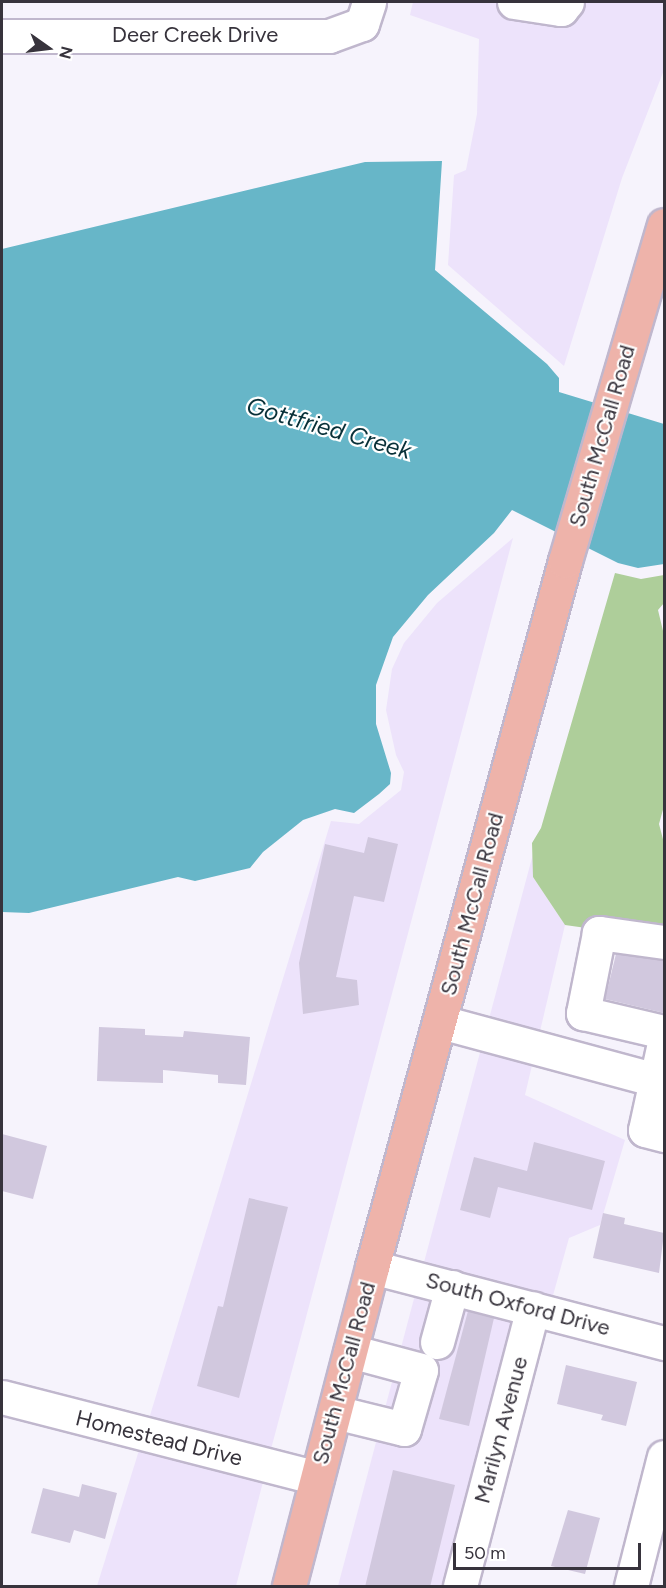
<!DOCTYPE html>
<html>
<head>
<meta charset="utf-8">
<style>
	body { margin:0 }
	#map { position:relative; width:666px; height:1588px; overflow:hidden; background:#f6f3fc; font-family:Figtree,sans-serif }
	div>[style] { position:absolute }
	.built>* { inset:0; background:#ede3fb }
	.green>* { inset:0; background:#aece9a }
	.water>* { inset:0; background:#67b6c8 }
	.building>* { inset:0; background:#d1c8de }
	.roads { filter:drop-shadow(2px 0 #c0b7cd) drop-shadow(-2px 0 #c0b7cd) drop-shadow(0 2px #c0b7cd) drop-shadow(0 -2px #c0b7cd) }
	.minor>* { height:33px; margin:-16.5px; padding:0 16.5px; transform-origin:16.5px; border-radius:16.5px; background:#fff }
	.major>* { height:33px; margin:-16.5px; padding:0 16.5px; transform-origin:16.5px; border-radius:16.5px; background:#eeb3aa }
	span { translate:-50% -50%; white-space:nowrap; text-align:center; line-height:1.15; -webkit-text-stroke:4.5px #fff; paint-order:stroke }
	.street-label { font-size:22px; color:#37333c }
	.water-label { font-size:24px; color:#083038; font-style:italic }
	.frame { position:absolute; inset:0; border:3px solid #37333c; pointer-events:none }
	.north { position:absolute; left:18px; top:18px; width:60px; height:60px; -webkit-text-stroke:4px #fff; paint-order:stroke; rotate:104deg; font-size:16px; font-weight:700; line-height:24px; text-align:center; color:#37333c }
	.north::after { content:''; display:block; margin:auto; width:21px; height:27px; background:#37333c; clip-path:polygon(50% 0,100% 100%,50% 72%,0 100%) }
	.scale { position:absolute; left:453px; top:1543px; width:188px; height:27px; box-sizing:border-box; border:3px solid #37333c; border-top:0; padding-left:8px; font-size:18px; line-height:21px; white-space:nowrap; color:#37333c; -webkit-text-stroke:4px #fff; paint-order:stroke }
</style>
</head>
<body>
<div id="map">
	<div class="built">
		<div style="clip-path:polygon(413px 2px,664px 2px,664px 70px,622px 178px,564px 366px,448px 265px,454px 175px,466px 170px,477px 114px,479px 39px,410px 15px)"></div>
		<div style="clip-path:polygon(513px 538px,270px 1453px,148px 1422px,331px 821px,359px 824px,401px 790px,404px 772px,396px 755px,386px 710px,392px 669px,404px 643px,437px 603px)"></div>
		<div style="clip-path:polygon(533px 854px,533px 877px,565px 925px,525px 1095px,625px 1140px,600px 1225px,569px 1238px,552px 1299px,423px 1266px)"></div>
		<div style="clip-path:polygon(416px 1291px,516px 1317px,444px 1586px,338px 1586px)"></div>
		<div style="clip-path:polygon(140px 1447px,264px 1478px,236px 1586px,97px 1586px)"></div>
	</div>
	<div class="green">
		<div style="clip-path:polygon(615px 573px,641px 579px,664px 575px,664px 603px,658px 610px,664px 635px,664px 806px,659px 824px,664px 843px,664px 939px,565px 925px,533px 877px,532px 843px,541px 828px)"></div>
	</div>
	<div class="water">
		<div style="clip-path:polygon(442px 161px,435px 270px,547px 364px,559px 378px,559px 392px,664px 424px,664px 564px,638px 568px,618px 563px,512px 510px,494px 533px,428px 595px,393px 637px,376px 685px,376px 724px,391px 773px,390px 784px,379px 794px,354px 813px,335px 809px,303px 820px,263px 852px,250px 868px,195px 881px,178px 877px,29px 913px,2px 912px,2px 249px,365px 162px)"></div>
	</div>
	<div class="building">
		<div style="clip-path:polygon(368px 837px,398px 844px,384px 902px,354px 896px,336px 977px,357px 980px,359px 1005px,303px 1014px,299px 963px,325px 844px,364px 853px)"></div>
		<div style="clip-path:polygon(616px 954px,664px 960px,664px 1013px,605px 999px)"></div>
		<div style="clip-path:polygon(99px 1027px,145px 1029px,145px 1035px,183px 1037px,184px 1031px,250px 1037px,246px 1085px,218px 1083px,218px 1075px,163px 1070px,163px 1083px,97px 1081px)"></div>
		<div style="clip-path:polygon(2px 1134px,47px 1146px,33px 1199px,2px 1191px)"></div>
		<div style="clip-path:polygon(534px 1142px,605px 1161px,592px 1210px,498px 1187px,490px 1218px,460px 1210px,474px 1157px,527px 1171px)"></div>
		<div style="clip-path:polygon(249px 1198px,288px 1207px,239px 1398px,197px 1386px,218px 1306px,223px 1307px)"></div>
		<div style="clip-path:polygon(603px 1213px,625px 1218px,624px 1224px,664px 1233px,659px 1273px,593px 1258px)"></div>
		<div style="clip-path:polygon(468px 1311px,494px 1318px,469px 1426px,439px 1419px)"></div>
		<div style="clip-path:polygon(566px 1365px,637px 1382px,626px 1426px,601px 1420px,603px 1415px,557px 1404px)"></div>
		<div style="clip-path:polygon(393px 1470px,455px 1485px,430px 1587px,365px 1587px)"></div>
		<div style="clip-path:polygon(82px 1484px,117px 1493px,105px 1539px,74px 1530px,70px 1543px,31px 1533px,43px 1488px,79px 1497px)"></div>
		<div style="clip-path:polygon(568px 1510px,600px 1518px,585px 1574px,551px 1566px)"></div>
	</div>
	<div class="roads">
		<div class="minor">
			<div style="left:514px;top:2px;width:48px;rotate:8.5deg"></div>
			<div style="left:561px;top:9px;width:9px;rotate:-49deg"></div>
			<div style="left:2px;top:36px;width:327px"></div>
			<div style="left:329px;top:36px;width:35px;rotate:-20deg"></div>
			<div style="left:362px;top:24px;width:23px;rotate:-72deg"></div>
			<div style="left:664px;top:942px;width:66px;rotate:-172.1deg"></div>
			<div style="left:599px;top:933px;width:82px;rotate:101.3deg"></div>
			<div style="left:583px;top:1013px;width:83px;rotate:13.2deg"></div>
			<div style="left:441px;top:1022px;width:231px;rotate:15.1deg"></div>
			<div style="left:664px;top:1043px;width:89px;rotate:102.3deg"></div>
			<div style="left:645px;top:1130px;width:20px;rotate:15deg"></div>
			<div style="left:372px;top:1267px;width:302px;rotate:14.6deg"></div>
			<div style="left:437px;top:1342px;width:57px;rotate:-74.7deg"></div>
			<div style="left:2px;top:1397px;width:325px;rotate:14.4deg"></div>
			<div style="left:335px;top:1412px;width:71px;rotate:13.8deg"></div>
			<div style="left:404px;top:1429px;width:61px;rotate:-73.9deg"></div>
			<div style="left:421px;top:1370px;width:73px;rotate:-165deg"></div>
			<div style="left:460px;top:1586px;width:287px;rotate:-75.3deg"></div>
			<div style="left:631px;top:1586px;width:133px;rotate:-75.7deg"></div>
		</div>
		<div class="major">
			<div style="left:289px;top:1586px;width:330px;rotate:-75.4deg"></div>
			<div style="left:372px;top:1267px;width:732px;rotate:-74.71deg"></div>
			<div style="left:565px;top:561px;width:350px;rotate:-73.6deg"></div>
		</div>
	</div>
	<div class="street-label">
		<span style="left:195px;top:35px">Deer Creek Drive</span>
		<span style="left:602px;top:436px;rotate:-74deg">South McCall Road</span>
		<span style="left:472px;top:904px;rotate:-75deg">South McCall Road</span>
		<span style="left:518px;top:1304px;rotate:15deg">South Oxford Drive</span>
		<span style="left:344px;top:1373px;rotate:-75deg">South McCall Road</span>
		<span style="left:501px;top:1430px;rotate:-75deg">Marilyn Avenue</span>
		<span style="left:159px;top:1438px;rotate:14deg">Homestead Drive</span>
	</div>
	<div class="water-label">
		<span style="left:329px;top:428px;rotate:16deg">Gottfried Creek</span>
	</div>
	<div class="frame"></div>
	<div class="north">N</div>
	<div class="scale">50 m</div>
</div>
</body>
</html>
